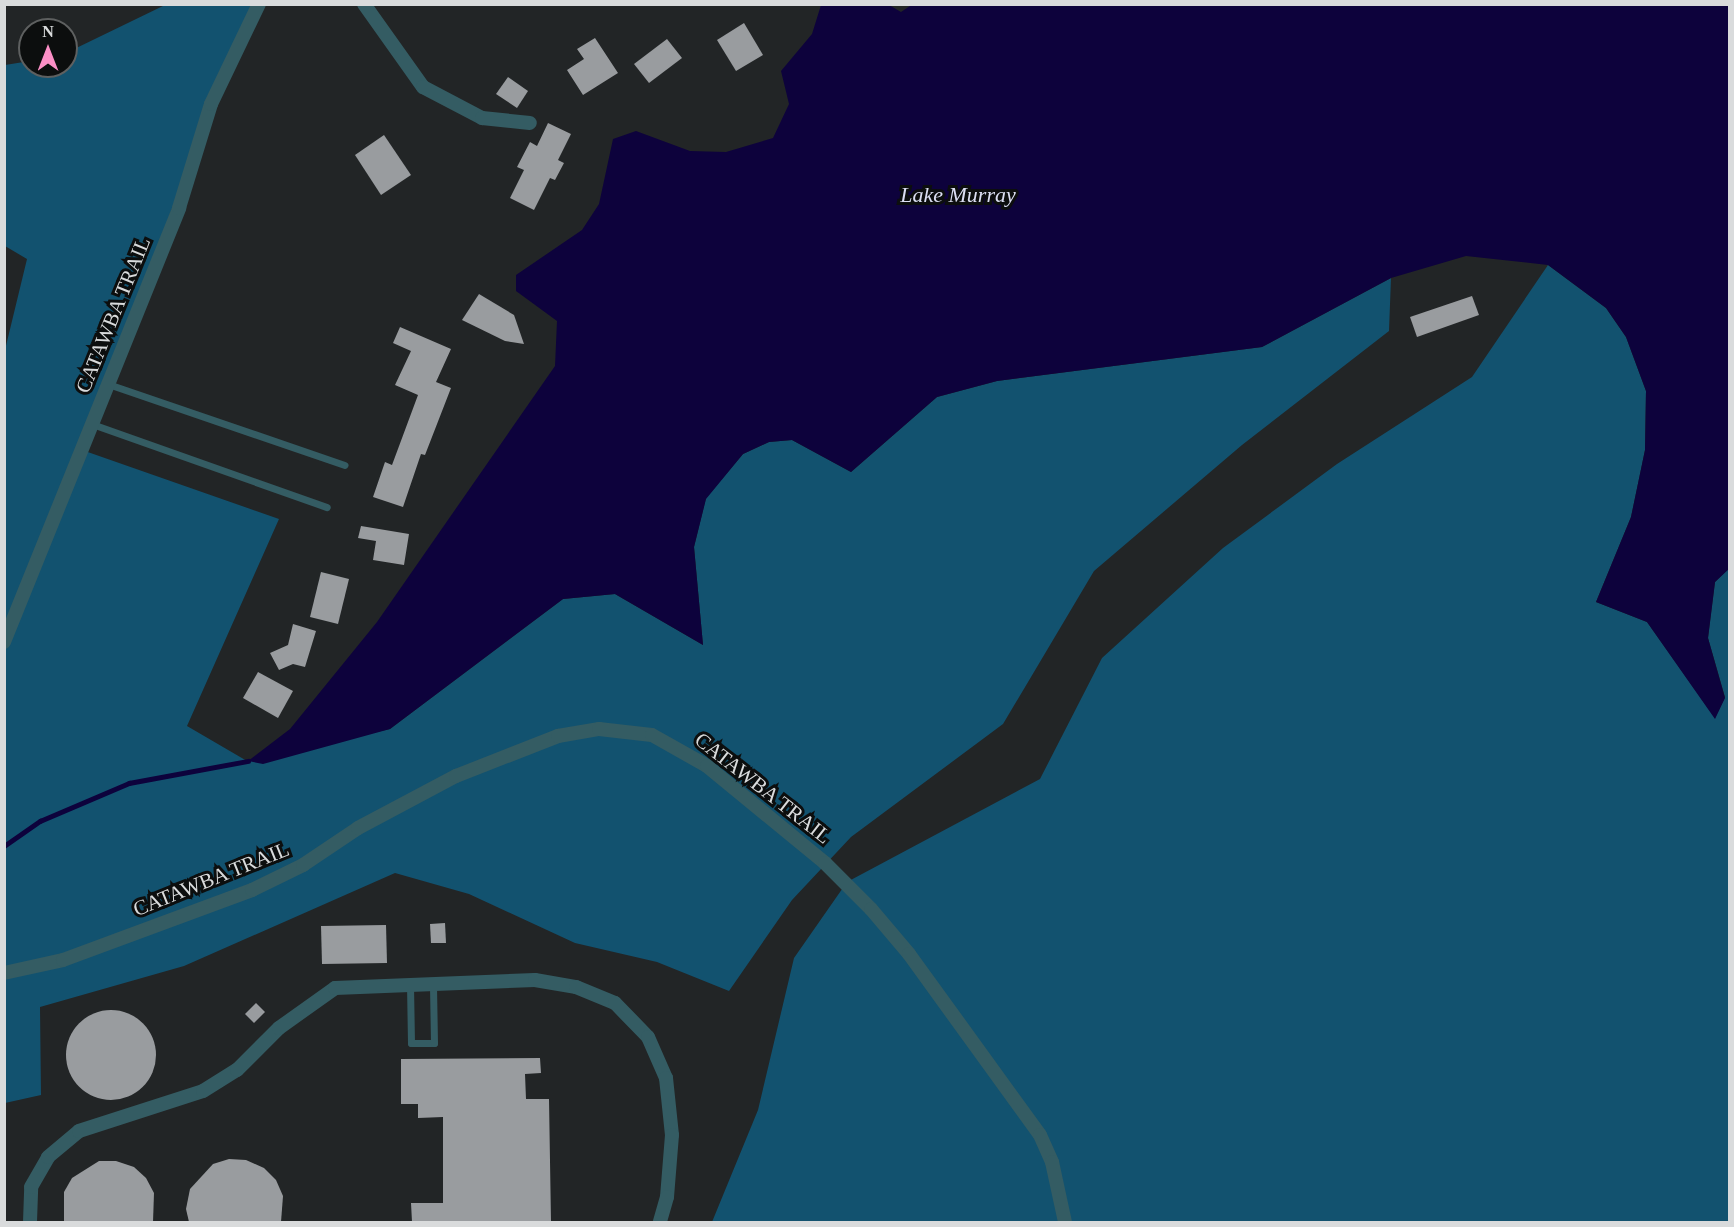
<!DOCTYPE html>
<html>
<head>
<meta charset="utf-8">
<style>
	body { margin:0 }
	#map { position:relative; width:1734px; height:1227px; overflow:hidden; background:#222526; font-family:Georgia,serif }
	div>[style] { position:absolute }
	.green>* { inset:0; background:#12526f }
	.water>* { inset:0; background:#0d023c }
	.stream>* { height:4.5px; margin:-2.25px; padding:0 2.25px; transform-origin:2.25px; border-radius:2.25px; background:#0d023c }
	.building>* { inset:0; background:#999c9f }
	.round { border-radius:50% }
	.lane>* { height:7px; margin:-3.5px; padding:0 3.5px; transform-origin:3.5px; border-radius:3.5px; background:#345c63 }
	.street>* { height:14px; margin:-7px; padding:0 7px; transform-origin:7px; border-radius:7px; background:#345c63 }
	span { translate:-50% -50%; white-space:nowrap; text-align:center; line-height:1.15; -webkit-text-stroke:6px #0c0e0e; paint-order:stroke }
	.street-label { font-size:21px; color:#d9dbdc }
	.water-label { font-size:22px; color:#dbdef2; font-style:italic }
	.frame { position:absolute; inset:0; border:6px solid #d9dbdc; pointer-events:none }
	.north { position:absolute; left:18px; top:18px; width:60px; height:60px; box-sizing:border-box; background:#0c0e0e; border:2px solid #5e6060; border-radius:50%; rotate:0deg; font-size:16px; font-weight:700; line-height:24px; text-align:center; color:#d9dbdc }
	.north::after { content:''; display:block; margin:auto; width:21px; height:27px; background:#fb8fc6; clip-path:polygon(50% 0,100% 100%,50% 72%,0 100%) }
</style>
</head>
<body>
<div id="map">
	<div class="green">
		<div style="clip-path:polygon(165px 5px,259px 5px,211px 104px,82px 450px,279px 519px,187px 726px,247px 761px,390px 729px,563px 599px,615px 594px,703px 645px,694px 547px,706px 498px,743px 454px,769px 442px,792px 440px,851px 472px,937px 397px,997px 381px,1262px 347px,1391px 278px,1389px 331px,1242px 445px,1094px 571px,1003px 724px,851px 837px,792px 900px,729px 991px,657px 962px,575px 943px,469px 894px,395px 873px,184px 966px,40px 1007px,41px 1095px,5px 1103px,4px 354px,27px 259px,5px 246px,5px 65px,30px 61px,30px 66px,66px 66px,66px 53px)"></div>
		<div style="clip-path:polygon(1548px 265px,1606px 308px,1626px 337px,1646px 391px,1645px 450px,1631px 517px,1596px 602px,1647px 622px,1715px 718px,1725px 697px,1708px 638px,1715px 582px,1729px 568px,1729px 1222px,712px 1222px,758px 1110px,794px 958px,847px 882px,1040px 779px,1102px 658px,1223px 548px,1337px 464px,1472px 377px)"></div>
	</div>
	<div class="water">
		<div style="clip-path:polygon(913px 4px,1729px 5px,1730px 568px,1715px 582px,1708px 638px,1725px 698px,1715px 719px,1647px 622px,1596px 602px,1631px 517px,1645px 450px,1646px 391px,1626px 337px,1606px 308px,1548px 265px,1466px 256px,1391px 278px,1262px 347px,997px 381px,937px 397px,851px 472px,792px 440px,769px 442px,743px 454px,706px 499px,694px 547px,703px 645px,615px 594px,563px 599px,390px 729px,263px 764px,248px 761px,290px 729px,377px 622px,555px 366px,557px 321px,516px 291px,516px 275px,582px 230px,599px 204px,613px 139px,636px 131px,690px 151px,726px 152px,773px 138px,789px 104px,781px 71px,812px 34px,821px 5px,889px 5px,901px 12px)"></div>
	</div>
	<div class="stream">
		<div style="left:4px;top:846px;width:44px;rotate:-34.8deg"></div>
		<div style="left:40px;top:821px;width:97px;rotate:-23.1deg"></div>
		<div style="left:129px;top:783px;width:121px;rotate:-10.5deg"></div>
	</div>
	<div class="building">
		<div style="clip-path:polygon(744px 23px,763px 55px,736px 71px,717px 40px)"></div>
		<div style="clip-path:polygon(595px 38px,618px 73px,583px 95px,567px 70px,584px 59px,577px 49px)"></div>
		<div style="clip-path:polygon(667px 39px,682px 58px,649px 83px,634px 64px)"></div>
		<div style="clip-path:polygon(508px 77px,528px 91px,517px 108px,496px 94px)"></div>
		<div style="clip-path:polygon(548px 123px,571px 134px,558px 160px,564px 163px,555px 180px,550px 178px,534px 210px,510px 198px,524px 170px,517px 167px,530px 142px,537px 146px)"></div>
		<div style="clip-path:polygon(384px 135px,411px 175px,381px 195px,355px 155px)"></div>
		<div style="clip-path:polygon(479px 294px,514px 315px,524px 344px,505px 341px,462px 320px)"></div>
		<div style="clip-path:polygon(1472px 296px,1479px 315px,1417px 337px,1410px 317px)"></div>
		<div style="clip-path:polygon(400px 327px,451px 349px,436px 382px,451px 388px,425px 455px,421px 454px,403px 507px,373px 497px,385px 462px,392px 465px,418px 395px,395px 385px,411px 351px,393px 343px)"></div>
		<div style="clip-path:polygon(361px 526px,409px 534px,404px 565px,373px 560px,376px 541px,358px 538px)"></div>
		<div style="clip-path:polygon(321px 572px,349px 579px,338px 624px,310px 617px)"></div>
		<div style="clip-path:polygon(293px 624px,316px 631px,305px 667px,293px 664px,279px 670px,270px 653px,288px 645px)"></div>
		<div style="clip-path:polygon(258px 672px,293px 691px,278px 718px,243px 698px)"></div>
		<div style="clip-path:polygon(445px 923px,446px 943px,431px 943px,430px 924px)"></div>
		<div style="clip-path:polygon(386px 925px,387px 963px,322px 964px,321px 926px)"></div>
		<div style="clip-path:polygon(256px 1003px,265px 1012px,254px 1023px,245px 1014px)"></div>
		<div class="round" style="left:66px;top:1010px;width:90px;height:90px"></div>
		<div style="clip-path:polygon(540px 1058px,541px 1073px,525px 1074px,526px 1099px,549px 1099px,551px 1222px,412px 1222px,411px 1203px,443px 1203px,443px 1117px,418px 1118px,418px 1104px,401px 1104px,401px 1059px)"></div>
		<div style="clip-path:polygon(229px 1159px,246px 1160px,264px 1168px,276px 1180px,283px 1196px,281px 1222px,189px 1222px,186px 1209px,190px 1189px,213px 1164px)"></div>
		<div style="clip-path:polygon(99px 1161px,116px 1161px,134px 1167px,146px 1178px,154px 1193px,153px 1222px,64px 1222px,64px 1192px,72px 1178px)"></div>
	</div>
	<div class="lane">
		<div style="left:108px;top:384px;width:250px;rotate:18.9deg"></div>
		<div style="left:92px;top:424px;width:249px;rotate:19.5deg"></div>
		<div style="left:410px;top:985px;width:58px;rotate:89deg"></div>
		<div style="left:411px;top:1043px;width:23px"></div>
		<div style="left:434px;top:1043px;width:59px;rotate:-91deg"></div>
	</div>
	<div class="street">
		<div style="left:364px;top:4px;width:102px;rotate:54.6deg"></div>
		<div style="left:423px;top:87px;width:67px;rotate:27.7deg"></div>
		<div style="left:482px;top:118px;width:48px;rotate:5.9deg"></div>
		<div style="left:4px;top:642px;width:468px;rotate:-68deg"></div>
		<div style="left:179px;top:208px;width:109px;rotate:-72.9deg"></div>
		<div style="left:211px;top:104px;width:111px;rotate:-64.4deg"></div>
		<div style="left:4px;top:973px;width:60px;rotate:-12.4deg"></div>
		<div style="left:63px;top:960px;width:202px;rotate:-20.3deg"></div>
		<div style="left:252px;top:890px;width:57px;rotate:-26.1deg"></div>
		<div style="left:303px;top:865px;width:66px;rotate:-33.9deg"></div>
		<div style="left:358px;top:828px;width:111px;rotate:-28deg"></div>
		<div style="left:456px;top:776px;width:110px;rotate:-21.4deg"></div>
		<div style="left:558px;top:736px;width:42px;rotate:-9.7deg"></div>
		<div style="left:599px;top:729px;width:53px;rotate:6.5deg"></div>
		<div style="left:652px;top:735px;width:63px;rotate:29.4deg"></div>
		<div style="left:707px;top:766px;width:153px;rotate:39.4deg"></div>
		<div style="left:825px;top:863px;width:65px;rotate:45deg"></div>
		<div style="left:871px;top:909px;width:59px;rotate:49.8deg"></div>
		<div style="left:909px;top:954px;width:223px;rotate:54.1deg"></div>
		<div style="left:1040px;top:1135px;width:30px;rotate:66deg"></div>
		<div style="left:1052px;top:1162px;width:61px;rotate:77.8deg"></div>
		<div style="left:30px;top:1222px;width:35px;rotate:-88deg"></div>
		<div style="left:31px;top:1187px;width:34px;rotate:-60deg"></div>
		<div style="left:48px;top:1157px;width:40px;rotate:-40deg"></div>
		<div style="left:79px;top:1131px;width:130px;rotate:-17.9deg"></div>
		<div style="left:203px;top:1091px;width:40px;rotate:-32deg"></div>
		<div style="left:237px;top:1070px;width:59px;rotate:-45deg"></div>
		<div style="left:279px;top:1028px;width:69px;rotate:-35.5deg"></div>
		<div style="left:335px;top:988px;width:200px;rotate:-2.3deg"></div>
		<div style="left:535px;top:980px;width:42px;rotate:9.7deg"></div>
		<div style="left:576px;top:987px;width:42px;rotate:22.3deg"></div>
		<div style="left:615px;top:1003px;width:47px;rotate:45.9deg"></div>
		<div style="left:648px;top:1037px;width:45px;rotate:66.3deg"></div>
		<div style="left:666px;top:1078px;width:57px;rotate:84deg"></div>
		<div style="left:672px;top:1135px;width:62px;rotate:94.6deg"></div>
		<div style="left:667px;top:1197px;width:26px;rotate:106deg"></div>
	</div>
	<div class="street-label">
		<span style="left:113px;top:315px;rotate:-68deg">CATAWBA TRAIL</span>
		<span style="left:763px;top:788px;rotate:38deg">CATAWBA TRAIL</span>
		<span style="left:211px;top:879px;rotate:-22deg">CATAWBA TRAIL</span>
	</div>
	<div class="water-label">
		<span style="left:958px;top:195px">Lake Murray</span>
	</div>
	<div class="frame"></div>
	<div class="north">N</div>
</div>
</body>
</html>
